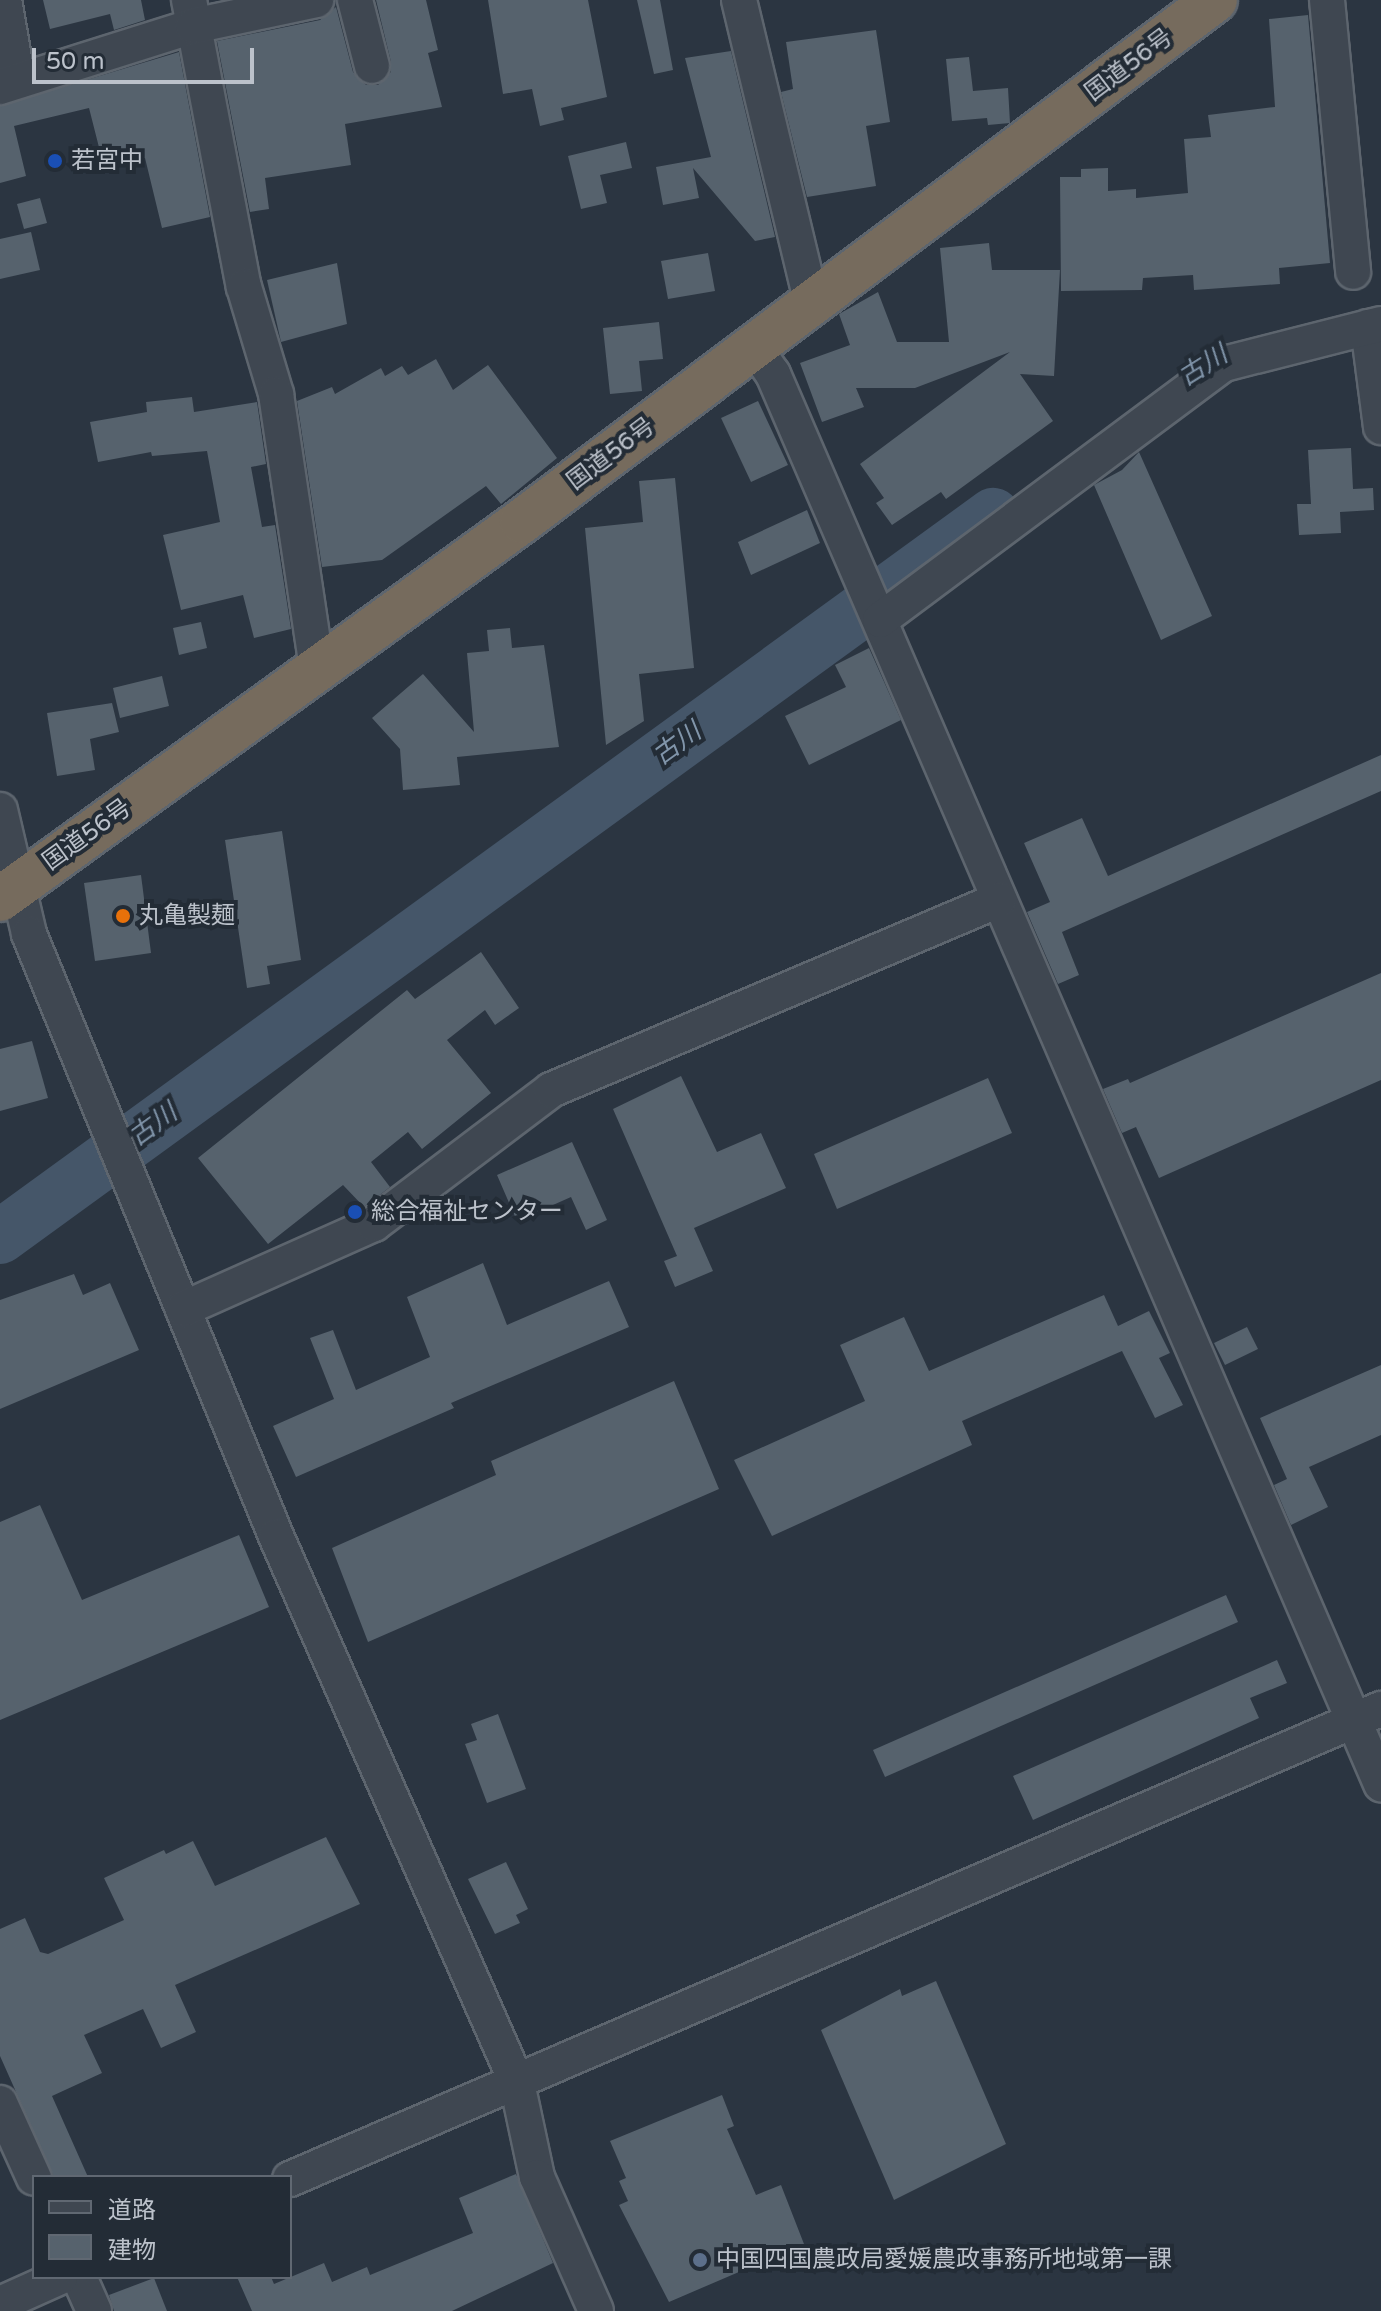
<!DOCTYPE html>
<html>
<head>
<meta charset="utf-8">
<style>
	body { margin:0 }
	#map { position:relative; width:1381px; height:2311px; overflow:hidden; background:#2b3541; font-family:"Varela Round","Noto Sans JP",sans-serif }
	div>[style] { position:absolute }
	.river>* { height:54px; margin:-27px; padding:0 27px; transform-origin:27px; border-radius:27px; background:#455669 }
	.building>* { inset:0; background:#56626d }
	.roads { filter:drop-shadow(2px 0 #5d656e) drop-shadow(-2px 0 #5d656e) drop-shadow(0 2px #5d656e) drop-shadow(0 -2px #5d656e) }
	.minor>* { height:34px; margin:-17px; padding:0 17px; transform-origin:17px; border-radius:17px; background:#3f4751 }
	.highway>* { height:44px; margin:-22px; padding:0 22px; transform-origin:22px; border-radius:22px; background:#766b5d }
	.dots>* { width:22px; height:22px; translate:-50% -50%; box-sizing:border-box; border:4px solid #232c36; border-radius:50% }
	span { translate:-50% -50%; white-space:nowrap; text-align:center; line-height:1.15; -webkit-text-stroke:8px #232c36; paint-order:stroke }
	.street-label { font-size:24px; color:#bcc2cb }
	.poi-label { font-size:24px; color:#bcc2cb }
	.left { translate:0 -50%; text-align:left }
	.water-label { font-size:26px; color:#8195aa; font-style:italic }
	.legend { position:absolute; left:32px; top:2175px; width:260px; height:104px; box-sizing:border-box; background:#232c36; border:2px solid #606872; margin:0; padding:10px 14px; list-style:none; font-size:24px; color:#bcc2cb }
	.legend li { display:flex; align-items:center; gap:16px; height:40px }
	.legend b { width:40px; border:2px solid #606872 }
	.scale { position:absolute; left:32px; top:48px; width:222px; height:36px; box-sizing:border-box; border:4px solid #bcc2cb; border-top:0; padding-left:10px; font-size:24px; line-height:28px; white-space:nowrap; color:#bcc2cb; -webkit-text-stroke:6px #232c36; paint-order:stroke }
</style>
</head>
<body>
<div id="map">
	<div class="river">
		<div style="left:0;top:1237px;width:1228px;rotate:-36.02deg"></div>
	</div>
	<div class="building">
		<div style="clip-path:polygon(43px 0,141px 0,145px 20px,114px 30px,110px 14px,50px 29px)"></div>
		<div style="clip-path:polygon(376px 0,426px 0,438px 50px,428px 53px,442px 107px,345px 124px,351px 165px,265px 178px,269px 209px,250px 212px,217px 41px,320px 20px,336px 7px,353px 72px,366px 85px,378px 85px,391px 72px,391px 62px)"></div>
		<div style="clip-path:polygon(488px 0,588px 0,607px 97px,561px 108px,564px 120px,540px 126px,532px 89px,503px 94px)"></div>
		<div style="clip-path:polygon(637px 0,660px 0,673px 70px,654px 74px)"></div>
		<div style="clip-path:polygon(1308px 15px,1330px 263px,1279px 268px,1280px 284px,1194px 290px,1193px 275px,1143px 278px,1142px 290px,1061px 291px,1060px 177px,1081px 177px,1081px 169px,1108px 168px,1108px 191px,1136px 189px,1136px 198px,1188px 193px,1184px 139px,1211px 137px,1208px 115px,1275px 107px,1269px 19px)"></div>
		<div style="clip-path:polygon(876px 30px,890px 122px,866px 126px,876px 186px,807px 197px,781px 92px,793px 89px,786px 42px)"></div>
		<div style="clip-path:polygon(731px 51px,775px 237px,755px 241px,693px 168px,699px 198px,663px 205px,656px 167px,711px 157px,685px 58px)"></div>
		<div style="clip-path:polygon(179px 52px,210px 217px,162px 228px,145px 158px,104px 167px,89px 108px,14px 126px,26px 176px,0 183px,0 106px)"></div>
		<div style="clip-path:polygon(969px 57px,973px 91px,1008px 88px,1010px 123px,988px 125px,987px 118px,952px 121px,946px 59px)"></div>
		<div style="clip-path:polygon(626px 142px,632px 168px,600px 175px,607px 203px,581px 209px,568px 156px)"></div>
		<div style="clip-path:polygon(40px 198px,47px 223px,24px 229px,17px 204px)"></div>
		<div style="clip-path:polygon(31px 232px,40px 270px,0 279px,0 239px)"></div>
		<div style="clip-path:polygon(989px 243px,992px 270px,1060px 270px,1054px 376px,1020px 374px,1053px 421px,946px 499px,941px 492px,892px 525px,876px 503px,884px 498px,860px 464px,1010px 352px,915px 388px,856px 388px,864px 407px,822px 422px,800px 363px,850px 345px,839px 314px,878px 292px,897px 342px,949px 342px,940px 248px)"></div>
		<div style="clip-path:polygon(708px 253px,715px 291px,668px 299px,661px 261px)"></div>
		<div style="clip-path:polygon(337px 263px,347px 324px,281px 342px,267px 280px)"></div>
		<div style="clip-path:polygon(659px 322px,663px 359px,639px 361px,642px 391px,610px 394px,603px 328px)"></div>
		<div style="clip-path:polygon(436px 359px,453px 390px,488px 365px,557px 458px,501px 504px,486px 486px,382px 560px,322px 567px,297px 401px,332px 387px,335px 394px,381px 368px,385px 376px,402px 366px,408px 375px)"></div>
		<div style="clip-path:polygon(192px 397px,194px 412px,257px 402px,266px 464px,251px 467px,262px 527px,275px 525px,291px 629px,254px 638px,243px 595px,181px 610px,163px 535px,220px 522px,207px 451px,152px 456px,151px 452px,98px 462px,90px 422px,147px 412px,146px 402px)"></div>
		<div style="clip-path:polygon(758px 401px,788px 465px,751px 482px,721px 418px)"></div>
		<div style="clip-path:polygon(1351px 448px,1353px 489px,1373px 488px,1374px 510px,1340px 512px,1341px 533px,1299px 535px,1297px 504px,1311px 504px,1308px 450px)"></div>
		<div style="clip-path:polygon(1139px 452px,1212px 616px,1161px 640px,1094px 485px,1122px 470px)"></div>
		<div style="clip-path:polygon(675px 478px,694px 668px,639px 674px,644px 721px,606px 745px,585px 528px,643px 522px,639px 481px)"></div>
		<div style="clip-path:polygon(807px 510px,820px 543px,751px 575px,738px 542px)"></div>
		<div style="clip-path:polygon(201px 622px,207px 648px,179px 655px,173px 628px)"></div>
		<div style="clip-path:polygon(510px 628px,512px 648px,544px 645px,559px 747px,457px 757px,460px 785px,403px 790px,400px 749px,372px 718px,423px 674px,474px 732px,467px 653px,489px 651px,487px 630px)"></div>
		<div style="clip-path:polygon(869px 648px,901px 720px,809px 765px,785px 716px,846px 687px,835px 665px)"></div>
		<div style="clip-path:polygon(162px 676px,169px 706px,120px 718px,113px 688px)"></div>
		<div style="clip-path:polygon(112px 703px,119px 732px,90px 739px,95px 770px,57px 776px,47px 713px)"></div>
		<div style="clip-path:polygon(1381px 755px,1381px 791px,1062px 932px,1079px 975px,1058px 984px,1027px 912px,1050px 902px,1024px 843px,1082px 818px,1108px 876px)"></div>
		<div style="clip-path:polygon(282px 831px,301px 960px,267px 966px,270px 984px,247px 988px,225px 840px)"></div>
		<div style="clip-path:polygon(141px 875px,151px 953px,95px 961px,84px 883px)"></div>
		<div style="clip-path:polygon(481px 952px,519px 1008px,495px 1025px,485px 1010px,447px 1040px,491px 1093px,422px 1149px,408px 1132px,371px 1162px,390px 1187px,364px 1207px,343px 1185px,268px 1244px,198px 1158px,407px 990px,415px 999px)"></div>
		<div style="clip-path:polygon(1381px 973px,1381px 1080px,1159px 1178px,1136px 1127px,1122px 1133px,1103px 1089px,1128px 1079px,1130px 1083px)"></div>
		<div style="clip-path:polygon(32px 1041px,48px 1098px,0 1111px,0 1049px)"></div>
		<div style="clip-path:polygon(681px 1076px,717px 1152px,761px 1133px,786px 1188px,694px 1228px,713px 1271px,675px 1287px,664px 1261px,677px 1256px,613px 1109px)"></div>
		<div style="clip-path:polygon(988px 1078px,1012px 1133px,837px 1209px,814px 1154px)"></div>
		<div style="clip-path:polygon(572px 1142px,607px 1220px,586px 1230px,571px 1197px,517px 1221px,497px 1175px)"></div>
		<div style="clip-path:polygon(483px 1263px,507px 1325px,609px 1281px,629px 1327px,451px 1403px,454px 1408px,296px 1477px,273px 1426px,334px 1399px,310px 1338px,333px 1330px,356px 1390px,430px 1357px,407px 1297px)"></div>
		<div style="clip-path:polygon(74px 1274px,83px 1295px,110px 1283px,139px 1350px,0 1409px,0 1300px)"></div>
		<div style="clip-path:polygon(1104px 1295px,1118px 1326px,1149px 1311px,1170px 1353px,1159px 1358px,1183px 1405px,1155px 1418px,1122px 1351px,962px 1421px,972px 1445px,772px 1536px,734px 1460px,865px 1401px,840px 1345px,904px 1317px,929px 1371px)"></div>
		<div style="clip-path:polygon(1247px 1327px,1258px 1349px,1225px 1365px,1214px 1343px)"></div>
		<div style="clip-path:polygon(1381px 1365px,1381px 1435px,1309px 1467px,1328px 1507px,1291px 1525px,1274px 1485px,1287px 1479px,1260px 1418px)"></div>
		<div style="clip-path:polygon(674px 1381px,719px 1489px,368px 1642px,332px 1548px,496px 1475px,491px 1461px)"></div>
		<div style="clip-path:polygon(40px 1505px,82px 1600px,239px 1535px,269px 1607px,0 1720px,0 1522px)"></div>
		<div style="clip-path:polygon(1226px 1595px,1238px 1622px,885px 1777px,873px 1750px)"></div>
		<div style="clip-path:polygon(1277px 1660px,1287px 1683px,1250px 1698px,1259px 1718px,1033px 1820px,1013px 1776px)"></div>
		<div style="clip-path:polygon(498px 1714px,526px 1789px,487px 1803px,465px 1744px,477px 1740px,471px 1724px)"></div>
		<div style="clip-path:polygon(326px 1837px,360px 1904px,175px 1985px,196px 2032px,161px 2048px,143px 2009px,84px 2035px,102px 2073px,52px 2096px,88px 2177px,54px 2177px,0 2056px,0 1929px,25px 1918px,40px 1952px,48px 1954px,124px 1920px,104px 1878px,164px 1850px,166px 1854px,193px 1841px,215px 1886px)"></div>
		<div style="clip-path:polygon(506px 1862px,528px 1909px,516px 1915px,520px 1923px,495px 1934px,468px 1879px)"></div>
		<div style="clip-path:polygon(936px 1981px,1006px 2144px,894px 2200px,821px 2030px,900px 1989px,902px 1996px)"></div>
		<div style="clip-path:polygon(722px 2095px,734px 2126px,727px 2129px,756px 2195px,781px 2185px,804px 2244px,669px 2302px,619px 2205px,628px 2201px,619px 2181px,626px 2178px,610px 2141px)"></div>
		<div style="clip-path:polygon(516px 2174px,553px 2263px,452px 2311px,252px 2311px,237px 2277px,271px 2277px,274px 2284px,324px 2263px,332px 2282px,367px 2267px,370px 2275px,473px 2233px,459px 2198px)"></div>
		<div style="clip-path:polygon(154px 2278px,167px 2311px,114px 2311px,109px 2295px)"></div>
	</div>
	<div class="roads">
		<div class="minor">
			<div style="left:4px;top:0;width:82px;rotate:80.2deg"></div>
			<div style="left:189px;top:0;width:292px;rotate:79.2deg"></div>
			<div style="left:244px;top:287px;width:112px;rotate:73.3deg"></div>
			<div style="left:276px;top:394px;width:277px;rotate:81.5deg"></div>
			<div style="left:355px;top:0;width:68px;rotate:75.6deg"></div>
			<div style="left:739px;top:0;width:314px;rotate:76.5deg"></div>
			<div style="left:1327px;top:0;width:273px;rotate:84.5deg"></div>
			<div style="left:0;top:87px;width:202px;rotate:-17.5deg"></div>
			<div style="left:193px;top:26px;width:126px;rotate:-11.9deg"></div>
			<div style="left:1368px;top:327px;width:101px;rotate:82.6deg"></div>
			<div style="left:754px;top:347px;width:33px;rotate:55deg"></div>
			<div style="left:773px;top:374px;width:1536px;rotate:66.67deg"></div>
			<div style="left:880px;top:620px;width:429px;rotate:-36.7deg"></div>
			<div style="left:1224px;top:364px;width:162px;rotate:-14.3deg"></div>
			<div style="left:0;top:810px;width:127px;rotate:76.8deg"></div>
			<div style="left:29px;top:934px;width:651px;rotate:67.69deg"></div>
			<div style="left:276px;top:1536px;width:598px;rotate:66.22deg"></div>
			<div style="left:517px;top:2083px;width:96px;rotate:78deg"></div>
			<div style="left:537px;top:2177px;width:146px;rotate:66.2deg"></div>
			<div style="left:183px;top:1309px;width:209px;rotate:-24deg"></div>
			<div style="left:374px;top:1224px;width:222px;rotate:-37.1deg"></div>
			<div style="left:551px;top:1090px;width:487px;rotate:-23deg"></div>
			<div style="left:0;top:2103px;width:82px;rotate:65.6deg"></div>
			<div style="left:290px;top:2179px;width:1188px;rotate:-23.31deg"></div>
			<div style="left:79px;top:2277px;width:37px;rotate:66deg"></div>
			<div style="left:0;top:2304px;width:66px;rotate:-24.2deg"></div>
		</div>
		<div class="highway">
			<div style="left:0;top:899px;width:644px;rotate:-35.91deg"></div>
			<div style="left:522px;top:521px;width:867px;rotate:-36.94deg"></div>
		</div>
	</div>
	<div class="dots">
		<div style="left:55px;top:161px;background:#1a4fb4"></div>
		<div style="left:123px;top:916px;background:#e8710a"></div>
		<div style="left:355px;top:1212px;background:#1a4fb4"></div>
		<div style="left:700px;top:2260px;background:#5c6f8a"></div>
	</div>
	<div class="street-label">
		<span style="left:1129px;top:65px;rotate:-37deg">国道56号</span>
		<span style="left:611px;top:454px;rotate:-37deg">国道56号</span>
		<span style="left:87px;top:835px;rotate:-36deg">国道56号</span>
	</div>
	<div class="poi-label">
		<span class="left" style="left:71px;top:161px">若宮中</span>
		<span class="left" style="left:139px;top:916px">丸亀製麺</span>
		<span class="left" style="left:371px;top:1212px">総合福祉センター</span>
		<span class="left" style="left:716px;top:2260px">中国四国農政局愛媛農政事務所地域第一課</span>
	</div>
	<div class="water-label">
		<span style="left:1203px;top:366px;rotate:-32deg">古川</span>
		<span style="left:677px;top:744px;rotate:-36deg">古川</span>
		<span style="left:153px;top:1125px;rotate:-36deg">古川</span>
	</div>
	<ul class="legend">
	<li><b style="height:10px;background:#3f4751"></b>道路</li>
	<li><b style="height:22px;background:#56626d"></b>建物</li>
	</ul>
	<div class="scale">50 m</div>
</div>
</body>
</html>
